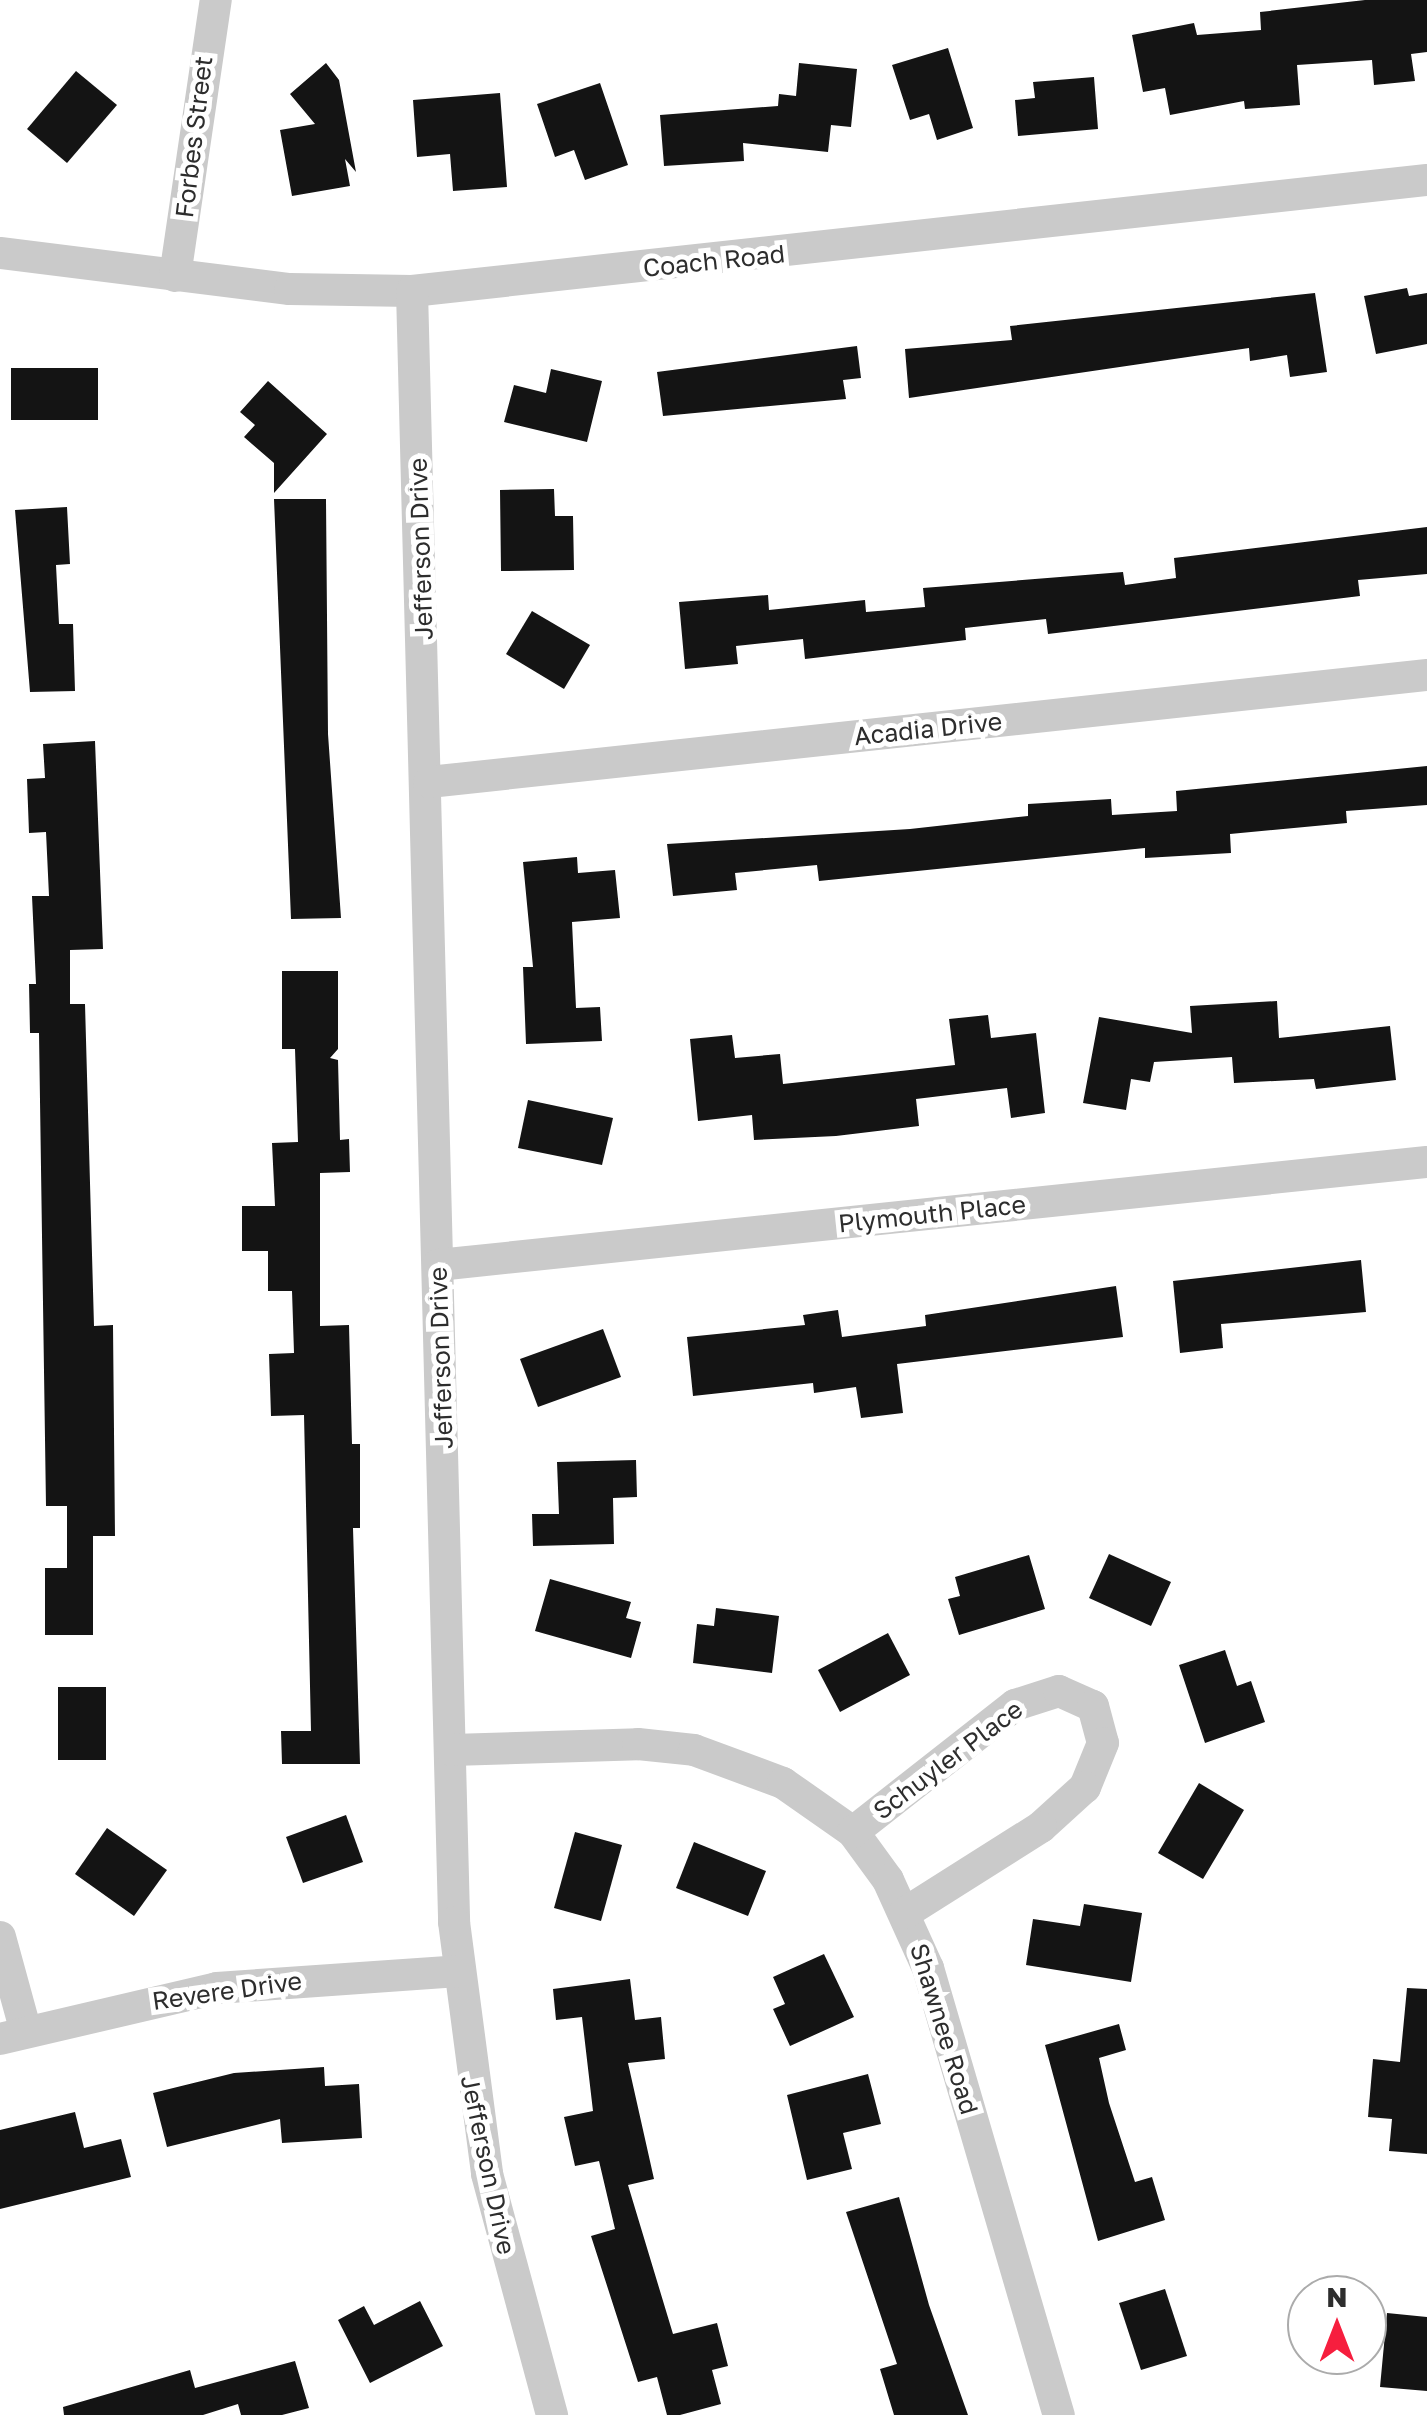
<!DOCTYPE html>
<html>
<head>
<meta charset="utf-8">
<style>
	body { margin:0 }
	#map { position:relative; width:1427px; height:2415px; overflow:hidden; background:#fff; font-family:"Golos Text",sans-serif }
	div>[style] { position:absolute }
	.building>* { inset:0; background:#141414 }
	.minor>* { height:32px; margin:-16px; padding:0 16px; transform-origin:16px; border-radius:16px; background:#cacaca }
	span { translate:-50% -50%; white-space:nowrap; text-align:center; line-height:1.15; -webkit-text-stroke:10px #fff; paint-order:stroke }
	.street-label { font-size:25px; color:#2d2d2d }
	.north { position:absolute; left:1287px; top:2275px; width:100px; height:100px; box-sizing:border-box; background:#fff; border:2px solid #ababab; border-radius:50%; rotate:0deg; font-size:28px; font-weight:700; line-height:40px; text-align:center; color:#2d2d2d }
	.north::after { content:''; display:block; margin:auto; width:35px; height:45px; background:#f61e3e; clip-path:polygon(50% 0,100% 100%,50% 72%,0 100%) }
</style>
</head>
<body>
<div id="map">
	<div class="building">
		<div style="clip-path:polygon(1365px 0,1427px 0,1427px 52px,1411px 54px,1415px 81px,1374px 85px,1372px 60px,1297px 65px,1300px 105px,1245px 109px,1244px 101px,1170px 115px,1165px 88px,1143px 92px,1132px 35px,1194px 23px,1197px 35px,1261px 30px,1260px 12px)"></div>
		<div style="clip-path:polygon(948px 48px,973px 128px,937px 140px,929px 114px,910px 120px,892px 65px)"></div>
		<div style="clip-path:polygon(326px 63px,339px 80px,356px 172px,345px 159px,350px 186px,292px 196px,280px 130px,315px 124px,290px 94px)"></div>
		<div style="clip-path:polygon(799px 63px,857px 69px,851px 127px,831px 125px,828px 152px,743px 143px,744px 161px,664px 166px,660px 115px,778px 106px,779px 94px,796px 96px)"></div>
		<div style="clip-path:polygon(76px 71px,117px 105px,67px 163px,27px 129px)"></div>
		<div style="clip-path:polygon(1094px 77px,1098px 129px,1018px 136px,1015px 100px,1035px 98px,1033px 82px)"></div>
		<div style="clip-path:polygon(600px 83px,628px 165px,585px 180px,574px 150px,555px 157px,537px 104px)"></div>
		<div style="clip-path:polygon(500px 93px,507px 187px,453px 191px,450px 154px,417px 157px,413px 100px)"></div>
		<div style="clip-path:polygon(1407px 288px,1409px 296px,1427px 293px,1427px 344px,1376px 354px,1364px 296px)"></div>
		<div style="clip-path:polygon(1315px 293px,1327px 372px,1290px 377px,1287px 355px,1250px 361px,1249px 348px,909px 398px,905px 349px,1012px 340px,1010px 326px)"></div>
		<div style="clip-path:polygon(857px 346px,861px 378px,843px 380px,846px 399px,663px 416px,657px 372px)"></div>
		<div style="clip-path:polygon(11px 368px,98px 368px,98px 420px,11px 420px)"></div>
		<div style="clip-path:polygon(551px 369px,602px 381px,587px 442px,504px 422px,514px 385px,546px 393px)"></div>
		<div style="clip-path:polygon(268px 381px,327px 434px,274px 493px,274px 463px,244px 437px,255px 425px,240px 412px)"></div>
		<div style="clip-path:polygon(554px 489px,555px 516px,573px 516px,574px 570px,501px 571px,500px 490px)"></div>
		<div style="clip-path:polygon(274px 499px,326px 499px,328px 734px,341px 918px,291px 919px)"></div>
		<div style="clip-path:polygon(67px 507px,70px 564px,56px 565px,59px 624px,73px 624px,75px 691px,30px 692px,15px 510px)"></div>
		<div style="clip-path:polygon(1427px 527px,1427px 574px,1358px 580px,1360px 596px,1048px 634px,1046px 619px,965px 628px,966px 640px,805px 659px,803px 639px,736px 646px,738px 664px,685px 669px,679px 602px,768px 595px,769px 610px,865px 600px,866px 612px,925px 607px,923px 588px,1123px 572px,1125px 585px,1176px 578px,1174px 558px)"></div>
		<div style="clip-path:polygon(532px 611px,590px 645px,564px 689px,506px 654px)"></div>
		<div style="clip-path:polygon(95px 741px,103px 949px,70px 950px,70px 1004px,85px 1004px,94px 1326px,113px 1325px,115px 1536px,93px 1536px,93px 1635px,45px 1635px,45px 1568px,67px 1568px,67px 1506px,46px 1506px,39px 1033px,30px 1033px,29px 984px,36px 984px,32px 896px,49px 896px,46px 832px,29px 833px,27px 779px,45px 778px,43px 744px)"></div>
		<div style="clip-path:polygon(1427px 766px,1427px 805px,1346px 811px,1347px 823px,1230px 834px,1231px 853px,1145px 858px,1145px 848px,819px 881px,817px 865px,735px 873px,737px 890px,673px 896px,667px 844px,910px 829px,1028px 816px,1028px 804px,1111px 799px,1112px 815px,1177px 811px,1176px 791px)"></div>
		<div style="clip-path:polygon(577px 857px,578px 873px,615px 870px,620px 918px,572px 922px,576px 1008px,600px 1007px,602px 1041px,526px 1044px,523px 967px,533px 967px,523px 862px)"></div>
		<div style="clip-path:polygon(282px 971px,338px 971px,338px 1049px,330px 1058px,338px 1060px,340px 1140px,349px 1139px,350px 1172px,320px 1173px,320px 1326px,349px 1325px,352px 1444px,360px 1444px,360px 1528px,353px 1528px,360px 1764px,282px 1764px,281px 1731px,311px 1731px,304px 1415px,271px 1416px,269px 1354px,294px 1353px,292px 1291px,268px 1291px,268px 1251px,242px 1251px,242px 1206px,275px 1206px,272px 1143px,298px 1142px,295px 1049px,282px 1049px)"></div>
		<div style="clip-path:polygon(1277px 1001px,1279px 1038px,1390px 1026px,1396px 1080px,1316px 1089px,1314px 1079px,1234px 1083px,1232px 1057px,1154px 1062px,1150px 1082px,1131px 1079px,1126px 1110px,1083px 1103px,1099px 1017px,1192px 1033px,1190px 1006px)"></div>
		<div style="clip-path:polygon(988px 1015px,991px 1038px,1036px 1033px,1045px 1113px,1011px 1118px,1007px 1088px,916px 1099px,919px 1126px,836px 1136px,754px 1140px,752px 1115px,698px 1121px,690px 1039px,732px 1035px,735px 1058px,780px 1054px,783px 1084px,955px 1065px,949px 1019px)"></div>
		<div style="clip-path:polygon(528px 1100px,613px 1118px,602px 1165px,518px 1148px)"></div>
		<div style="clip-path:polygon(1361px 1260px,1366px 1312px,1221px 1324px,1223px 1348px,1180px 1353px,1173px 1281px)"></div>
		<div style="clip-path:polygon(1116px 1286px,1123px 1337px,897px 1364px,903px 1413px,861px 1418px,856px 1387px,814px 1393px,813px 1383px,693px 1396px,687px 1337px,805px 1325px,803px 1315px,838px 1310px,842px 1337px,926px 1326px,925px 1315px)"></div>
		<div style="clip-path:polygon(603px 1329px,621px 1377px,538px 1407px,520px 1359px)"></div>
		<div style="clip-path:polygon(636px 1460px,637px 1497px,613px 1498px,614px 1544px,533px 1546px,532px 1514px,559px 1514px,557px 1462px)"></div>
		<div style="clip-path:polygon(1109px 1554px,1171px 1582px,1151px 1626px,1089px 1598px)"></div>
		<div style="clip-path:polygon(1029px 1555px,1045px 1609px,959px 1635px,948px 1599px,960px 1596px,955px 1577px)"></div>
		<div style="clip-path:polygon(550px 1579px,631px 1602px,626px 1618px,641px 1622px,631px 1658px,535px 1631px)"></div>
		<div style="clip-path:polygon(716px 1608px,779px 1616px,772px 1673px,693px 1663px,697px 1624px,714px 1626px)"></div>
		<div style="clip-path:polygon(888px 1633px,910px 1675px,840px 1712px,818px 1670px)"></div>
		<div style="clip-path:polygon(1225px 1650px,1237px 1686px,1251px 1681px,1265px 1722px,1205px 1743px,1179px 1665px)"></div>
		<div style="clip-path:polygon(58px 1687px,106px 1687px,106px 1760px,58px 1760px)"></div>
		<div style="clip-path:polygon(1199px 1783px,1244px 1810px,1203px 1879px,1158px 1853px)"></div>
		<div style="clip-path:polygon(346px 1815px,363px 1862px,303px 1883px,286px 1837px)"></div>
		<div style="clip-path:polygon(107px 1828px,167px 1870px,134px 1916px,75px 1874px)"></div>
		<div style="clip-path:polygon(575px 1832px,622px 1845px,601px 1921px,554px 1908px)"></div>
		<div style="clip-path:polygon(694px 1842px,766px 1871px,748px 1916px,676px 1888px)"></div>
		<div style="clip-path:polygon(1084px 1904px,1142px 1913px,1131px 1982px,1026px 1965px,1033px 1919px,1080px 1926px)"></div>
		<div style="clip-path:polygon(824px 1954px,854px 2017px,790px 2046px,773px 2009px,785px 2004px,773px 1977px)"></div>
		<div style="clip-path:polygon(630px 1979px,635px 2020px,661px 2017px,665px 2059px,628px 2063px,654px 2179px,628px 2185px,673px 2334px,717px 2323px,728px 2366px,712px 2370px,721px 2404px,680px 2415px,667px 2415px,657px 2377px,638px 2382px,591px 2236px,615px 2229px,599px 2161px,575px 2166px,564px 2117px,593px 2111px,582px 2017px,556px 2020px,553px 1989px)"></div>
		<div style="clip-path:polygon(1407px 1988px,1427px 1989px,1427px 2154px,1389px 2151px,1392px 2119px,1368px 2117px,1373px 2059px,1400px 2062px)"></div>
		<div style="clip-path:polygon(1119px 2024px,1126px 2050px,1099px 2058px,1109px 2103px,1135px 2182px,1152px 2177px,1165px 2220px,1098px 2241px,1045px 2045px)"></div>
		<div style="clip-path:polygon(324px 2067px,325px 2086px,359px 2084px,362px 2138px,282px 2143px,280px 2119px,167px 2147px,153px 2093px,234px 2073px)"></div>
		<div style="clip-path:polygon(868px 2074px,881px 2124px,843px 2133px,852px 2169px,807px 2180px,787px 2095px)"></div>
		<div style="clip-path:polygon(75px 2112px,84px 2148px,121px 2139px,131px 2177px,0 2209px,0 2130px)"></div>
		<div style="clip-path:polygon(899px 2197px,929px 2305px,968px 2415px,894px 2415px,880px 2369px,897px 2364px,846px 2212px)"></div>
		<div style="clip-path:polygon(1165px 2289px,1187px 2356px,1141px 2370px,1119px 2303px)"></div>
		<div style="clip-path:polygon(420px 2301px,443px 2346px,370px 2383px,338px 2320px,364px 2306px,374px 2325px)"></div>
		<div style="clip-path:polygon(1387px 2313px,1427px 2317px,1427px 2391px,1380px 2387px)"></div>
		<div style="clip-path:polygon(295px 2361px,309px 2408px,282px 2415px,241px 2415px,238px 2404px,203px 2415px,64px 2415px,63px 2407px,190px 2370px,195px 2388px)"></div>
	</div>
	<div class="minor">
		<div style="left:0;top:253px;width:292px;rotate:7.1deg"></div>
		<div style="left:290px;top:289px;width:122px;rotate:0.9deg"></div>
		<div style="left:412px;top:291px;width:1021px;rotate:-6.24deg"></div>
		<div style="left:175px;top:276px;width:279px;rotate:-81.6deg"></div>
		<div style="left:412px;top:291px;width:1632px;rotate:88.52deg"></div>
		<div style="left:454px;top:1922px;width:254px;rotate:82.5deg"></div>
		<div style="left:487px;top:2174px;width:250px;rotate:74.9deg"></div>
		<div style="left:429px;top:782px;width:1004px;rotate:-6.12deg"></div>
		<div style="left:438px;top:1265px;width:994px;rotate:-5.95deg"></div>
		<div style="left:452px;top:1750px;width:186px;rotate:-1.8deg"></div>
		<div style="left:638px;top:1744px;width:56px;rotate:6.1deg"></div>
		<div style="left:694px;top:1750px;width:95px;rotate:20.3deg"></div>
		<div style="left:783px;top:1783px;width:85px;rotate:35deg"></div>
		<div style="left:853px;top:1832px;width:59px;rotate:53.9deg"></div>
		<div style="left:888px;top:1880px;width:97px;rotate:65.6deg"></div>
		<div style="left:928px;top:1968px;width:466px;rotate:73.7deg"></div>
		<div style="left:853px;top:1832px;width:206px;rotate:-38.1deg"></div>
		<div style="left:1015px;top:1705px;width:46px;rotate:-17.7deg"></div>
		<div style="left:1059px;top:1691px;width:37px;rotate:24deg"></div>
		<div style="left:1093px;top:1706px;width:38px;rotate:75deg"></div>
		<div style="left:1103px;top:1743px;width:48px;rotate:112.2deg"></div>
		<div style="left:1085px;top:1787px;width:59px;rotate:137.7deg"></div>
		<div style="left:1041px;top:1827px;width:161px;rotate:147.7deg"></div>
		<div style="left:0;top:1937px;width:98px;rotate:74.7deg"></div>
		<div style="left:0;top:2039px;width:223px;rotate:-13.2deg"></div>
		<div style="left:217px;top:1988px;width:242px;rotate:-4deg"></div>
	</div>
	<div class="street-label">
		<span style="left:194px;top:137px;rotate:-83deg">Forbes Street</span>
		<span style="left:714px;top:261px;rotate:-6deg">Coach Road</span>
		<span style="left:421px;top:549px;rotate:-92deg">Jefferson Drive</span>
		<span style="left:928px;top:729px;rotate:-6deg">Acadia Drive</span>
		<span style="left:932px;top:1214px;rotate:-6deg">Plymouth Place</span>
		<span style="left:441px;top:1358px;rotate:-92deg">Jefferson Drive</span>
		<span style="left:948px;top:1760px;rotate:-37deg">Schuyler Place</span>
		<span style="left:227px;top:1991px;rotate:-8deg">Revere Drive</span>
		<span style="left:944px;top:2029px;rotate:73deg">Shawnee Road</span>
		<span style="left:488px;top:2165px;rotate:78deg">Jefferson Drive</span>
	</div>
	<div class="north">N</div>
</div>
</body>
</html>
